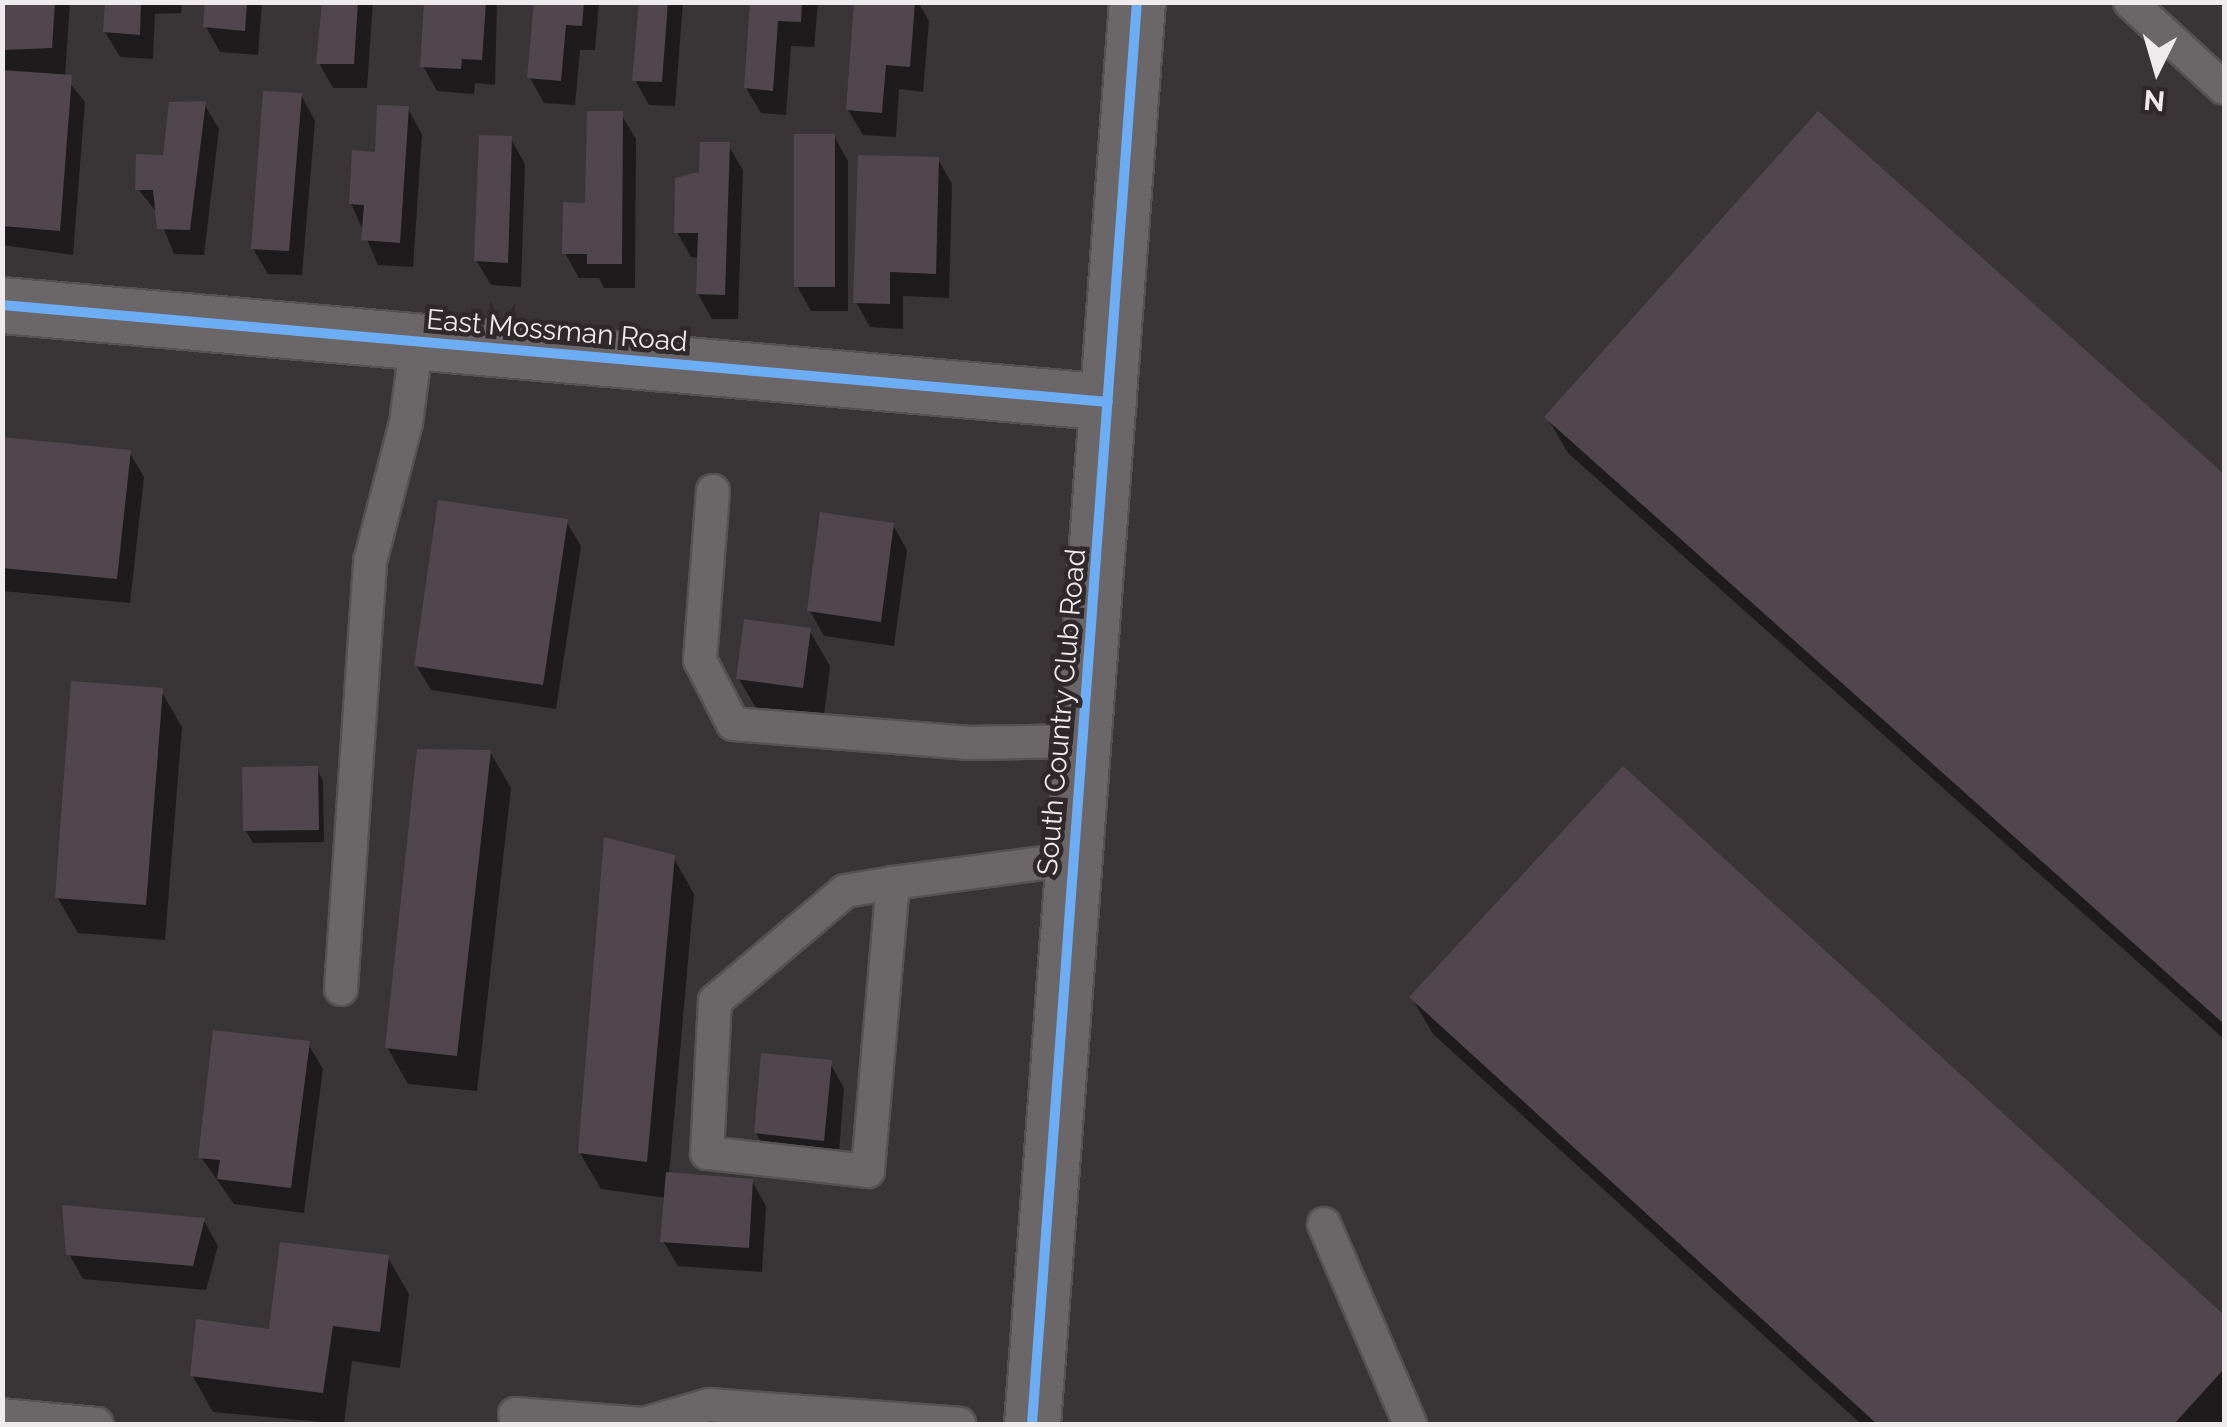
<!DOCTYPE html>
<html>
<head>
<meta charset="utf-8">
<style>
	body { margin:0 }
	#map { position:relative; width:2227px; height:1427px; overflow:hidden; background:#393436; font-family:Raleway,sans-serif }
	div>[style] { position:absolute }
	.shadow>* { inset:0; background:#0007 }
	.building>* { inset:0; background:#52464e }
	.roads { filter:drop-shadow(2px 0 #565253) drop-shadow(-2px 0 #565253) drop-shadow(0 2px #565253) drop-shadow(0 -2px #565253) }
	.service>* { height:32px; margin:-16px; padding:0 16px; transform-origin:16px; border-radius:16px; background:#6b6768 }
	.minor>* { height:55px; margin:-27.5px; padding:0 27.5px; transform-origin:27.5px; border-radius:27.5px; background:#6b6768 }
	.tertiary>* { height:55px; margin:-27.5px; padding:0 27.5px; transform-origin:27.5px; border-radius:27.5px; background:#6b6768 }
	.cycleway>* { height:10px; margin:-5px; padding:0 5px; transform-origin:5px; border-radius:5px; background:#6dadf4 }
	span { translate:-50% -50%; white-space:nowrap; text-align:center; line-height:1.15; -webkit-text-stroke:9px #30292b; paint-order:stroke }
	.street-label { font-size:28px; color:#efebec }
	.frame { position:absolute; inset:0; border:5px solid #efebec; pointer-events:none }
	.north { position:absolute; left:2107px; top:20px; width:100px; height:100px; -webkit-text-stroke:8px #30292b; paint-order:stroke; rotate:185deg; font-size:28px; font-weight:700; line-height:40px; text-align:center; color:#efebec }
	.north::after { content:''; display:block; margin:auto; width:35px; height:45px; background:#efebec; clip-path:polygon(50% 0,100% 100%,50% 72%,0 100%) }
</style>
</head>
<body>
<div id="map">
	<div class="shadow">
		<div style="clip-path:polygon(2px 2px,70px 2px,65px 77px,85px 102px,73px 255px,2px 245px)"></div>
		<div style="clip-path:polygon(108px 2px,182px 2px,181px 13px,155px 14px,153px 59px,120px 57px,105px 32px)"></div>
		<div style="clip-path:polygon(207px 2px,262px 2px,258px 55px,220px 52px,206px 27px)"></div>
		<div style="clip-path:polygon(325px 2px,373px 2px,367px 88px,333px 88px,319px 63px)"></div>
		<div style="clip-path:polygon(427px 2px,497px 2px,495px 85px,475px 83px,474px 94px,437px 91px,423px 66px)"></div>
		<div style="clip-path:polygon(536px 2px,599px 2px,595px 50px,580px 50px,575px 105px,544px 103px,530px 78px)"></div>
		<div style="clip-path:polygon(641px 2px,683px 2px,675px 106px,649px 105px,635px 80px)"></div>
		<div style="clip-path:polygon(752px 2px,818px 2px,814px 47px,791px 46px,786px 115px,761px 113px,746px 88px)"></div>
		<div style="clip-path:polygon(856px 2px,918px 2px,929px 21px,923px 92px,899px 89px,896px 137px,863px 135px,848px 110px)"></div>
		<div style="clip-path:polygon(301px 95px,315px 121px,302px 275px,268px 274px,253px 249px)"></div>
		<div style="clip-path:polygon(204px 104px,219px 129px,204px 255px,174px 254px,158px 214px,138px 189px)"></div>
		<div style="clip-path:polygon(408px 109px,422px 134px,413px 267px,378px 265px,351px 203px)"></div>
		<div style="clip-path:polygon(621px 114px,636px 139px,635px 288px,604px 288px,599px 278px,579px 278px,565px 253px)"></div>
		<div style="clip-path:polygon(1818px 115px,2224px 477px,2224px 1039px,1568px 453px,1547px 417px)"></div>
		<div style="clip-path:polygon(834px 136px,848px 161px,848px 311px,811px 311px,797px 286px)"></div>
		<div style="clip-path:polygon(511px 139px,525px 164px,521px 287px,491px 285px,476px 260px)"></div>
		<div style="clip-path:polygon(728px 145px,743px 170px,738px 319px,712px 319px,698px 294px,699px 258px,691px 257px,677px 232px,701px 174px)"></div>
		<div style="clip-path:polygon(938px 159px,952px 184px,949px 298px,903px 296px,903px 329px,870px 327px,856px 302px)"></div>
		<div style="clip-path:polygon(2px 439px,129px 452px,144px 477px,130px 603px,2px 591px)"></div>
		<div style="clip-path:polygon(566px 521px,581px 546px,556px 709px,431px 690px,416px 665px)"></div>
		<div style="clip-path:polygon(893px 525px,907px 550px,894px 646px,824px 636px,810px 611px)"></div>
		<div style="clip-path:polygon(809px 630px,830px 666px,823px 723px,760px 715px,739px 679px)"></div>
		<div style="clip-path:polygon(161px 691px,182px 727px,165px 940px,78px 933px,57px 897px)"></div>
		<div style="clip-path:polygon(490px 752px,511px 788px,477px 1091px,408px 1084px,387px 1047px)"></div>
		<div style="clip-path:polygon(316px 768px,323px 781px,324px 842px,253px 843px,246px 831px)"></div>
		<div style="clip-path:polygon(1623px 769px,2224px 1318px,2224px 1424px,1861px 1424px,1433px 1034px,1412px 998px)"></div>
		<div style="clip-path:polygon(673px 857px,694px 894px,669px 1175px,752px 1181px,766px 1206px,762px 1272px,678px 1266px,663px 1241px,666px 1198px,601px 1189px,580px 1153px)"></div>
		<div style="clip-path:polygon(308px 1044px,323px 1069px,304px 1213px,234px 1204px,201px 1157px)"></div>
		<div style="clip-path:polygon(830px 1063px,844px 1088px,838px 1165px,771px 1158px,756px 1133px)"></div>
		<div style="clip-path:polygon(204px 1221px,218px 1246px,206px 1290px,83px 1279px,69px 1254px)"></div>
		<div style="clip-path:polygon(388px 1258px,409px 1294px,400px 1368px,352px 1361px,344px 1424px,213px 1412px,192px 1375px)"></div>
	</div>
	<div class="building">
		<div style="clip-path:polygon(2px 2px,55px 2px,52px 48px,2px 50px)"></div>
		<div style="clip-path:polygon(105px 2px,141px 2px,140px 35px,103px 32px)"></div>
		<div style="clip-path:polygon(205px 2px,247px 2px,245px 31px,203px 27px)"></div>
		<div style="clip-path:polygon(322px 2px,358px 2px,354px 64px,316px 64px)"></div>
		<div style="clip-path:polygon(424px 2px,486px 2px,482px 60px,462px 59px,461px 69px,420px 67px)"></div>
		<div style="clip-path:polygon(534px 2px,584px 2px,582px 26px,566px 25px,561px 81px,527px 78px)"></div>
		<div style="clip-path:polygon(639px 2px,668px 2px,662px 82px,632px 81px)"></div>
		<div style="clip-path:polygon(750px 2px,802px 2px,801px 22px,778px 21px,773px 91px,744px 88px)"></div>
		<div style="clip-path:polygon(854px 2px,915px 2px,910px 67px,886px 65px,882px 113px,846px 110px)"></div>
		<div style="clip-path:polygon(2px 70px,72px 75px,60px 231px,2px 226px)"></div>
		<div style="clip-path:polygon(263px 91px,302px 93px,289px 251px,251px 249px)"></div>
		<div style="clip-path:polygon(206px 101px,190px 230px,157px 229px,153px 190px,135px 190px,136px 154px,163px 155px,169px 102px)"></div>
		<div style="clip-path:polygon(377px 105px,409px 106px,400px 243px,361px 240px,364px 205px,349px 204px,352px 150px,375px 152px)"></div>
		<div style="clip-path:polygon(587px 111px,623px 111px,622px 264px,587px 264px,587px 254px,562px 254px,563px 202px,585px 203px)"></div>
		<div style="clip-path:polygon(1818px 111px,2224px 474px,2224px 1024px,1544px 417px)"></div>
		<div style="clip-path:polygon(794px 134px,835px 134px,835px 287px,794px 287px)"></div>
		<div style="clip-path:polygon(479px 135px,512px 136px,508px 263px,474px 261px)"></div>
		<div style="clip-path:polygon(700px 142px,730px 142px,725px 295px,696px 294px,698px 233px,674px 233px,675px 178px,699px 172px)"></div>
		<div style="clip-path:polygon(858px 155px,939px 157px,936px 274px,890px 272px,890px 304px,853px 303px)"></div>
		<div style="clip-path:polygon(2px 437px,131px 450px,117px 579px,2px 568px)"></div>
		<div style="clip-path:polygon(438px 500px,568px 519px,543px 685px,414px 666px)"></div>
		<div style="clip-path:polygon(820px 512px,894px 523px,881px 622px,807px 611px)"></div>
		<div style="clip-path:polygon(744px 619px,811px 628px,803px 688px,736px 679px)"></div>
		<div style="clip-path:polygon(71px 681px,163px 688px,146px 905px,55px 898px)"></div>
		<div style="clip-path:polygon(417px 749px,491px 750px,457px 1056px,385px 1048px)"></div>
		<div style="clip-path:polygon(318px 766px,319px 830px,243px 831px,242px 767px)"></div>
		<div style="clip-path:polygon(1623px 766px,2224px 1315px,2224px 1369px,2174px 1424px,1877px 1424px,1409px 997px)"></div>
		<div style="clip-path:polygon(604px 837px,675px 855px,647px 1162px,578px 1153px)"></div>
		<div style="clip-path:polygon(213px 1030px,310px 1041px,291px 1188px,217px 1179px,220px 1160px,198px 1158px)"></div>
		<div style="clip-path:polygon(761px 1053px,832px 1060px,824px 1141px,754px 1133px)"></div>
		<div style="clip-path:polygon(666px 1172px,753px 1179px,749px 1248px,660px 1242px)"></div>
		<div style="clip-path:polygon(62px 1205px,205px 1218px,193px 1266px,66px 1255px)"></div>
		<div style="clip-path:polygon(280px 1242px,389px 1255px,380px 1332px,333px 1326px,323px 1393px,190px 1376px,196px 1319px,269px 1329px)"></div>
	</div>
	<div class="roads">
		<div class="service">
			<div style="left:2130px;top:2px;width:127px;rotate:42.5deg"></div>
			<div style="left:713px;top:491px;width:169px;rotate:94.4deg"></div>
			<div style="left:700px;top:660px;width:72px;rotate:62.7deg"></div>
			<div style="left:733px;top:724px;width:237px;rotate:4.6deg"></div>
			<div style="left:969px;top:743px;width:115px;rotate:-1deg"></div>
			<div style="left:893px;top:883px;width:289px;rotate:95deg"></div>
			<div style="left:868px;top:1171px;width:162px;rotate:-173.6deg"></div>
			<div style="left:707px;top:1153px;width:152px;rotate:-87deg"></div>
			<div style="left:715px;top:1001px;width:170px;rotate:-40.2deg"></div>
			<div style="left:845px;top:891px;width:49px;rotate:-9.5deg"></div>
			<div style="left:893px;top:883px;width:181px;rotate:-7.6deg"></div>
			<div style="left:341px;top:989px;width:428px;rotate:-86.1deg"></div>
			<div style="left:370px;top:562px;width:144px;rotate:-75.5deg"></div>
			<div style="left:406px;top:423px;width:83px;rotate:-82.4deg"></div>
			<div style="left:1324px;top:1224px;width:218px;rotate:66.7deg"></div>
			<div style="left:515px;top:1414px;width:128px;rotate:4.5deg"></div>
			<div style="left:643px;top:1424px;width:69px;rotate:-16.1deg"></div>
			<div style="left:709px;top:1405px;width:251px;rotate:4.3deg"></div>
			<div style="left:2px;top:1415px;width:95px;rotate:5.4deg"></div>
		</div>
		<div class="minor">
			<div style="left:2px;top:305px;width:1110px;rotate:5.01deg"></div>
		</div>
		<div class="tertiary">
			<div style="left:1032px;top:1424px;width:1426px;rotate:-85.78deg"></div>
		</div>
	</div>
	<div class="cycleway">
		<div style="left:2px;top:305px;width:1110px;rotate:5.01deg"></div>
		<div style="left:1032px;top:1424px;width:1426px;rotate:-85.78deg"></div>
	</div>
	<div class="street-label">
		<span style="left:557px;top:331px;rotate:5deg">East Mossman Road</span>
		<span style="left:1062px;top:712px;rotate:-85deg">South Country Club Road</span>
	</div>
	<div class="frame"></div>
	<div class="north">N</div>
</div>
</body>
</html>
